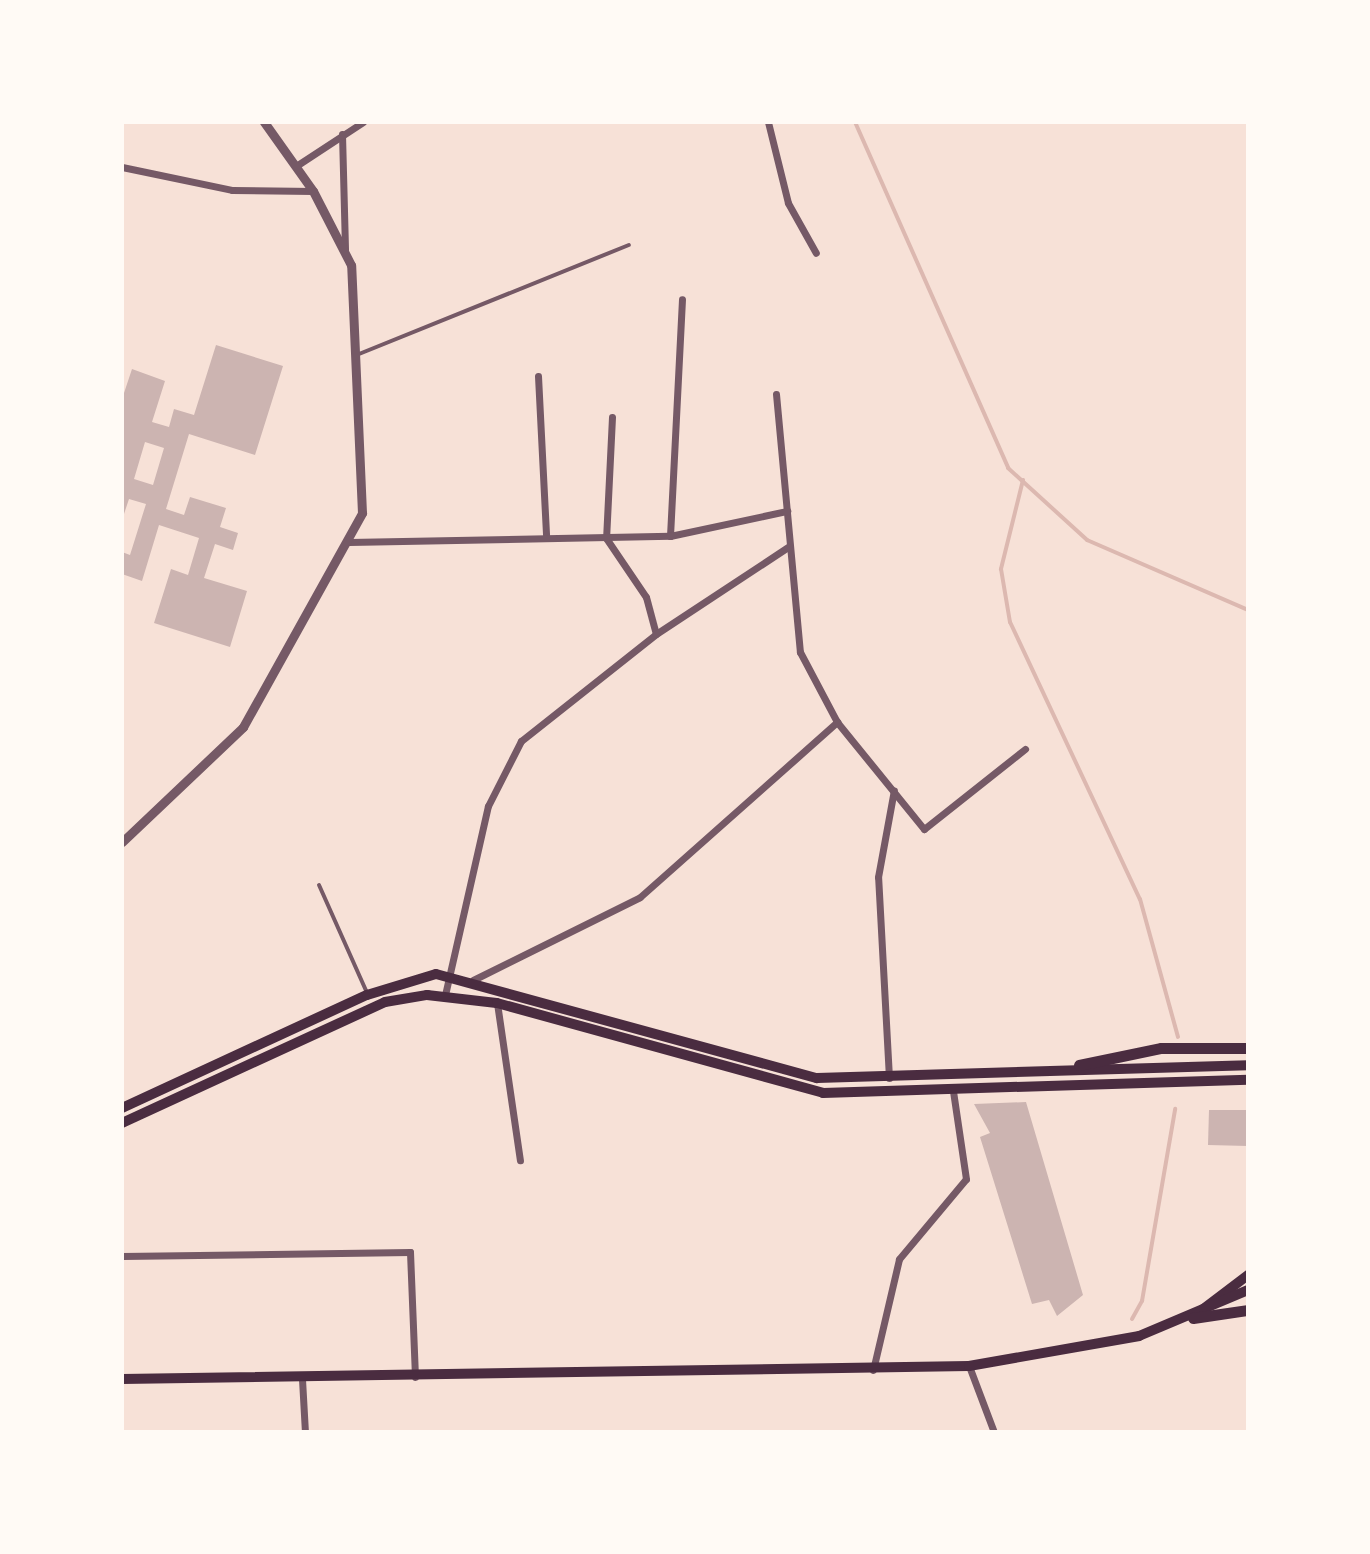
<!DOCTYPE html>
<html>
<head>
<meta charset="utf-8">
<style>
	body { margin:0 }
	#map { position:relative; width:1370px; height:1554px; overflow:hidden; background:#f7e1d7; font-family:Helvetica,sans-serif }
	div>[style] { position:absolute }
	.stream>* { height:4px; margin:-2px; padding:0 2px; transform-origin:2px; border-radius:2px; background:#dcb8b0 }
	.building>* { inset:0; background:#ccb4b1 }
	.service>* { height:4px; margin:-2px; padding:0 2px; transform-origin:2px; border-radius:2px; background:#755966 }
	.minor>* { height:7px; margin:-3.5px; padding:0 3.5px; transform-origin:3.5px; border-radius:3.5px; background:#755966 }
	.tertiary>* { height:9px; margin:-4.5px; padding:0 4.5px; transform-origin:4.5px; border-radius:4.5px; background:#755966 }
	.secondary>* { height:10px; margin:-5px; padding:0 5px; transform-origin:5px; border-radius:5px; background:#4a2c40 }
	.primary>* { height:11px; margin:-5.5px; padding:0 5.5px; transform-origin:5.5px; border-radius:5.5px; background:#4a2c40 }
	span { translate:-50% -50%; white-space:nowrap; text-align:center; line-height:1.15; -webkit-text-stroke:6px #fffaf5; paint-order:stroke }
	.frame { position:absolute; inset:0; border:124px solid #fffaf5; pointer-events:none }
</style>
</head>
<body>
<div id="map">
	<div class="stream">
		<div style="left:855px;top:122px;width:378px;rotate:66.1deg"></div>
		<div style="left:1008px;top:468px;width:107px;rotate:42.3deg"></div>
		<div style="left:1087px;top:540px;width:176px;rotate:23.5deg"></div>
		<div style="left:1023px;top:480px;width:92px;rotate:103.9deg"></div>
		<div style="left:1001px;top:569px;width:54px;rotate:80.4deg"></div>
		<div style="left:1010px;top:622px;width:306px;rotate:64.9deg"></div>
		<div style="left:1140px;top:899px;width:143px;rotate:74.6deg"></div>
		<div style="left:1132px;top:1319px;width:21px;rotate:-61deg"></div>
		<div style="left:1142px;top:1301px;width:195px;rotate:-80.2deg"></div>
	</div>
	<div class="building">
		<div style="clip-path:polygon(evenodd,216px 345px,283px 366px,255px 455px,189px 434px,166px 509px,184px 515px,190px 497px,226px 508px,220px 527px,238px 533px,233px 550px,215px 544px,204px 578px,247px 591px,230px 647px,154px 623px,171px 569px,188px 575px,199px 538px,159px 525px,142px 581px,122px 574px,122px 552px,130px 555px,146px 504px,129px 499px,122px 520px,122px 399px,132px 369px,165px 381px,152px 422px,169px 427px,174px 409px,194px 415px,216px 345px,145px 442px,164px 448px,153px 485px,134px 479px,145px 442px)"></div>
		<div style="clip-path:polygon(1026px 1102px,1083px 1295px,1057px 1316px,1049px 1300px,1032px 1304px,980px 1137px,990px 1133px,974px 1104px)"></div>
		<div style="clip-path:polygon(1209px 1110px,1248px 1110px,1248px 1146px,1208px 1145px)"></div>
	</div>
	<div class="service">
		<div style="left:359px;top:354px;width:291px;rotate:-22deg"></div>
		<div style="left:319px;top:885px;width:118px;rotate:66deg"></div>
	</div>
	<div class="minor">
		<div style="left:768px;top:122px;width:83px;rotate:76.1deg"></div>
		<div style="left:788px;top:203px;width:57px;rotate:60.8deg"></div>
		<div style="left:342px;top:134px;width:116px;rotate:88.5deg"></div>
		<div style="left:296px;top:166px;width:80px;rotate:-33.3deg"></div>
		<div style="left:122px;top:167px;width:112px;rotate:11.8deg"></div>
		<div style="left:232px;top:190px;width:81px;rotate:0.7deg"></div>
		<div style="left:538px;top:376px;width:159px;rotate:87.1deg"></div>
		<div style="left:776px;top:394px;width:259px;rotate:84.7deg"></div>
		<div style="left:800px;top:652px;width:79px;rotate:62.1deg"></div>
		<div style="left:837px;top:722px;width:138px;rotate:50.9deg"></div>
		<div style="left:924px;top:829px;width:129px;rotate:-38.4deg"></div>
		<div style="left:612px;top:417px;width:121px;rotate:92.8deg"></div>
		<div style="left:606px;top:538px;width:71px;rotate:55.9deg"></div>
		<div style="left:646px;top:597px;width:38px;rotate:75deg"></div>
		<div style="left:670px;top:536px;width:237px;rotate:-87.1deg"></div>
		<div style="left:349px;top:542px;width:321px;rotate:-1.1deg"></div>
		<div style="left:670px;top:536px;width:120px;rotate:-12.1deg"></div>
		<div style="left:473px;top:980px;width:186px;rotate:-26.4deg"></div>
		<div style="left:640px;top:897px;width:264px;rotate:-41.6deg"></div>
		<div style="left:445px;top:995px;width:194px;rotate:-77.2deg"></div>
		<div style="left:488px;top:806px;width:73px;rotate:-63.1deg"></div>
		<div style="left:521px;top:741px;width:172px;rotate:-38.4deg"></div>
		<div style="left:656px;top:634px;width:158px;rotate:-33.4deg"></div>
		<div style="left:497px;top:1003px;width:159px;rotate:81.7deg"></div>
		<div style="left:889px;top:1078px;width:201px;rotate:-93.1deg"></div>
		<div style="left:878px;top:877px;width:88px;rotate:-79.6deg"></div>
		<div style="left:122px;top:1256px;width:288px;rotate:-0.8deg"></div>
		<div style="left:410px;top:1252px;width:125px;rotate:87.7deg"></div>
		<div style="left:969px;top:1366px;width:71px;rotate:69.3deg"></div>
		<div style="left:873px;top:1370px;width:114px;rotate:-76.8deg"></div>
		<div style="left:899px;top:1259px;width:104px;rotate:-50.1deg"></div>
		<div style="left:966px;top:1179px;width:89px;rotate:-98.4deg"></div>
		<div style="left:302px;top:1379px;width:53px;rotate:86.8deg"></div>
	</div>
	<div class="tertiary">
		<div style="left:122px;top:842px;width:167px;rotate:-43.5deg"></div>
		<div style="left:243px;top:727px;width:245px;rotate:-60.9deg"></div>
		<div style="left:362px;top:513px;width:248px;rotate:-92.5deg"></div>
		<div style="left:351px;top:265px;width:83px;rotate:-117.2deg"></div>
		<div style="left:313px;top:191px;width:85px;rotate:-125.4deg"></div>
	</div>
	<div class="secondary">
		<div style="left:122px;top:1108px;width:270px;rotate:-24.8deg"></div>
		<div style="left:367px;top:995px;width:72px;rotate:-16.9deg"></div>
		<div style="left:436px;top:974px;width:395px;rotate:15.3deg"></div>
		<div style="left:817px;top:1078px;width:431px;rotate:-1.7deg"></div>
		<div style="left:122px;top:1123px;width:289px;rotate:-24.7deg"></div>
		<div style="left:385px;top:1002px;width:43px;rotate:-9.5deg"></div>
		<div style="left:427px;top:995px;width:70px;rotate:6.5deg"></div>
		<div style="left:497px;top:1003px;width:338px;rotate:15.4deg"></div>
		<div style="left:823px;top:1093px;width:425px;rotate:-1.8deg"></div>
		<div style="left:1202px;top:1310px;width:58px;rotate:-37.3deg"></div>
		<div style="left:122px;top:1379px;width:847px;rotate:-0.88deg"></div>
		<div style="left:969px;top:1366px;width:173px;rotate:-10deg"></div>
		<div style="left:1139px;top:1336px;width:118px;rotate:-22.9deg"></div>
	</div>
	<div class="primary">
		<div style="left:1079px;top:1065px;width:84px;rotate:-11.7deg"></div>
		<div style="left:1161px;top:1048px;width:87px"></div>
		<div style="left:1193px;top:1318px;width:56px;rotate:-8.3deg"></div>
	</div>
	<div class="frame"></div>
</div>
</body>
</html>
